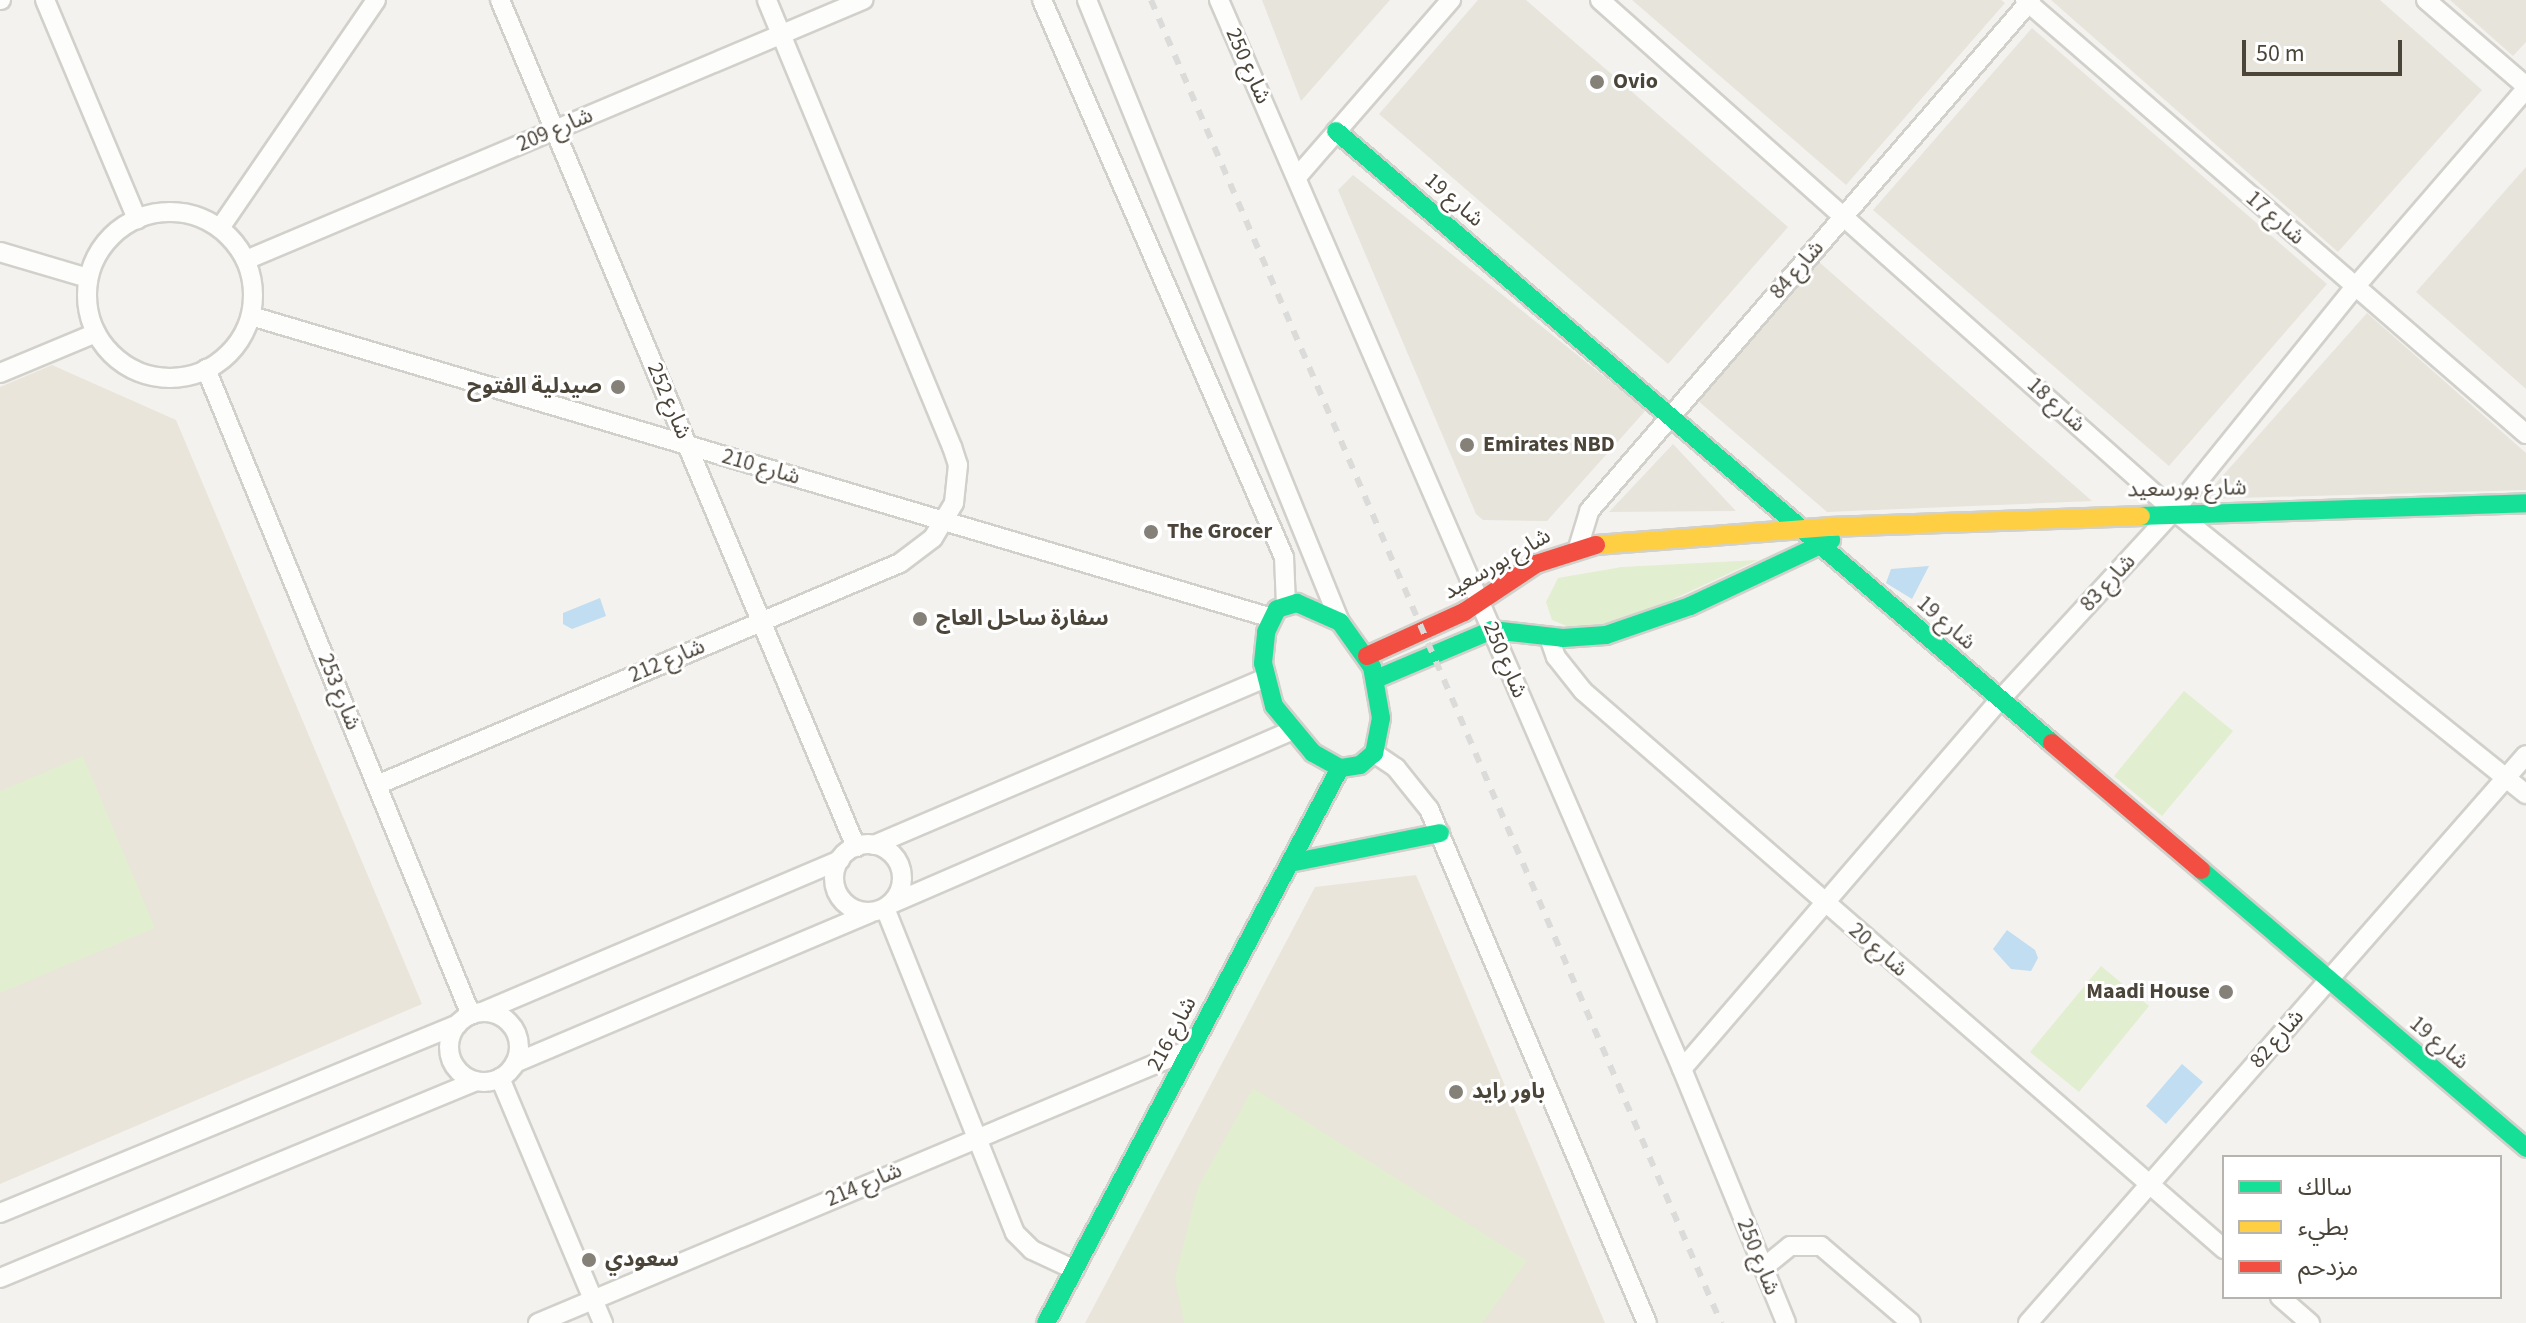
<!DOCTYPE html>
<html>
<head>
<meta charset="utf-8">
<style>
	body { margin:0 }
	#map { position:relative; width:2526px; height:1323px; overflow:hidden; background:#f4f2ee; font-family:"Source Sans 3","Noto Sans Arabic",sans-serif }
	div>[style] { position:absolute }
	.residential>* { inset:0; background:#e7e4dc }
	.education>* { inset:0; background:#eae5da }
	.green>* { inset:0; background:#e1eecf }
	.water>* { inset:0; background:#c0ddf1 }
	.roads { filter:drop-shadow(2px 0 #d2d0cb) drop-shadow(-2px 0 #d2d0cb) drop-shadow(0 2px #d2d0cb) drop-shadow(0 -2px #d2d0cb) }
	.street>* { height:18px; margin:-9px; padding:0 9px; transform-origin:9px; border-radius:9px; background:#fdfdfc }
	.street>.ring { margin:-9px; padding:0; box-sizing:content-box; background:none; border:18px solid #fdfdfc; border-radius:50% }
	.fast>* { height:18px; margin:-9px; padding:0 9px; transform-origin:9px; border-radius:9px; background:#16e098 }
	.slow>* { height:18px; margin:-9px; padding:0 9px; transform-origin:9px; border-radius:9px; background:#ffcf43 }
	.jam>* { height:18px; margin:-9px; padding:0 9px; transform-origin:9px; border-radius:9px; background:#f24e42 }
	.rail>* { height:6px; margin-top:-3px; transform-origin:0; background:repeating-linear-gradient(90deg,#dbdbda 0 10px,transparent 0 20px) }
	.dots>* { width:22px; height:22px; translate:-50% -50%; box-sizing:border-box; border:4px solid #fff; border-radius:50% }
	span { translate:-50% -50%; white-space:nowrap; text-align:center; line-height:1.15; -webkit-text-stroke:6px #fff; paint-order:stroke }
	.street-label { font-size:22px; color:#4b4439 }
	.poi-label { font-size:22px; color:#4b4439; font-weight:700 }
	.left { translate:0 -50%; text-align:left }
	.right { translate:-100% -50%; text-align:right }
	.legend { position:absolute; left:2222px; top:1155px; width:280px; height:144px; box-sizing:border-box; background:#fff; border:2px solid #b7b4b0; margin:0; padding:10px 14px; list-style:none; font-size:24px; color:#4b4439 }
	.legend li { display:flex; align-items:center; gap:16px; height:40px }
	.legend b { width:40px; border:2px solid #b7b4b0 }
	.scale { position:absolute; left:2242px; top:40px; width:160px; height:36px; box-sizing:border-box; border:4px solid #4b4439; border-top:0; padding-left:10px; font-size:24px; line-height:28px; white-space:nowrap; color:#4b4439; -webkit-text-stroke:6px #fff; paint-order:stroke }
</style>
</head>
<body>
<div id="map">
	<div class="residential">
		<div style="clip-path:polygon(1262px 0,1390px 0,1301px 101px)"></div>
		<div style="clip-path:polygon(1478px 0,1526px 0,1788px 227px,1668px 364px,1379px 114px)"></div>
		<div style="clip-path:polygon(1632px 0,2001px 0,2005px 3px,1846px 185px)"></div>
		<div style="clip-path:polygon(2051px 0,2380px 0,2482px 90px,2338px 252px)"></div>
		<div style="clip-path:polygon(2450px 0,2526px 0,2526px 42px,2513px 56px)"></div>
		<div style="clip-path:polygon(2032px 28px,2327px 284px,2169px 466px,1873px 210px)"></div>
		<div style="clip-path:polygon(2526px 167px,2526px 389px,2416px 292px)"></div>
		<div style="clip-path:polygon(1353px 175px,1646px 410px,1547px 521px,1483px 520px,1476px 514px,1338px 190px)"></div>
		<div style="clip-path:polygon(1819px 262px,2092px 501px,1827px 512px,1697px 400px)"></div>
		<div style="clip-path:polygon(2367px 313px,2526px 453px,2526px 490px,2202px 499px)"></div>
		<div style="clip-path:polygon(1673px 444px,1736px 511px,1609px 512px)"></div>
	</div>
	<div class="education">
		<div style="clip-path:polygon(52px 365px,176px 420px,422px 1004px,0 1184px,0 387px)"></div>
		<div style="clip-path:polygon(1416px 875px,1605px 1323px,1085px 1323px,1315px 887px)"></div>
	</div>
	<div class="green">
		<div style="clip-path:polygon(1758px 560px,1628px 620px,1576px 630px,1552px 620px,1546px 602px,1558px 578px,1622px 567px)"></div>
		<div style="clip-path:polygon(2184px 691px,2233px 731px,2162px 816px,2114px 776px)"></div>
		<div style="clip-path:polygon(83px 756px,155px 928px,0 993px,0 791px)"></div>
		<div style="clip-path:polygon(2101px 966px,2149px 1006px,2079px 1092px,2030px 1052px)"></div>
		<div style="clip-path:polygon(1253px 1088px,1527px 1261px,1482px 1323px,1184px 1323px,1175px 1278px,1198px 1187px)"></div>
	</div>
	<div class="water">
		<div style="clip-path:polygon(1929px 566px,1912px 599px,1886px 583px,1891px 569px)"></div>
		<div style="clip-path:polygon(600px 598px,606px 616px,572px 629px,563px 624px,563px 613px)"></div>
		<div style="clip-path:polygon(2007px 930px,2035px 950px,2038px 958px,2031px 971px,2011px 969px,1993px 949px)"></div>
		<div style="clip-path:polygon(2182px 1064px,2203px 1082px,2166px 1124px,2146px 1106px)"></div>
	</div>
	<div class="roads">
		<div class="street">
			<div style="left:0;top:0;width:1px"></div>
			<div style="left:45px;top:0;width:238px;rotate:67.2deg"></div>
			<div style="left:500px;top:0;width:919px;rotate:67.2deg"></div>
			<div style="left:1042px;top:0;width:607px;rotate:66.52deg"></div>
			<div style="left:1284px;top:557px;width:47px;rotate:87.6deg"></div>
			<div style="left:1087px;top:0;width:671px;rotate:67.87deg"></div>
			<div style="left:1219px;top:0;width:1165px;rotate:66.58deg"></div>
			<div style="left:1682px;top:1069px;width:274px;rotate:67.7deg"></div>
			<div style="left:1600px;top:0;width:769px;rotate:41.68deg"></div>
			<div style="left:2174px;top:511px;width:452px;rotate:38.8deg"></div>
			<div style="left:2025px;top:0;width:663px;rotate:40.9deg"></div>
			<div style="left:2426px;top:0;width:132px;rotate:40.7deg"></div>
			<div style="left:1297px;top:177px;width:235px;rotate:-49deg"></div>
			<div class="ring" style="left:87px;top:212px;width:148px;height:148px"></div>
			<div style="left:220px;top:228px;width:276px;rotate:-55.6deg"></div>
			<div style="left:0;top:252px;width:92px;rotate:16.5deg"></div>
			<div style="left:246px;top:260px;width:670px;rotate:-22.85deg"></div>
			<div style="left:251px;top:316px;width:1065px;rotate:16.48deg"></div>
			<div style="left:206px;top:369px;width:698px;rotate:67.7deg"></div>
			<div style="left:0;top:373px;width:104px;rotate:-22.6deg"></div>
			<div style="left:1578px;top:548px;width:39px;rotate:-73deg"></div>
			<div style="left:1589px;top:511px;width:676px;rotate:-49.14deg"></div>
			<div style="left:1549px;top:637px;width:21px;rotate:71deg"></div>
			<div style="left:1556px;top:657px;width:43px;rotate:51.5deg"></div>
			<div style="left:1583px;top:691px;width:850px;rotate:41.04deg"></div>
			<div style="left:1374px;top:753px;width:27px;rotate:34deg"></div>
			<div style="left:1396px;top:768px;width:53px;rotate:51.2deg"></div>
			<div style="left:1429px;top:809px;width:558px;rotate:67.02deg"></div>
			<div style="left:377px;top:785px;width:568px;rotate:-23deg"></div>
			<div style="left:900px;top:563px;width:41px;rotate:-37.1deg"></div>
			<div style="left:933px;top:538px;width:41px;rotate:-59deg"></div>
			<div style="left:954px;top:503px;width:38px;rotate:-84deg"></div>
			<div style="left:958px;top:465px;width:19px;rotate:-108deg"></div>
			<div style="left:952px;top:447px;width:484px;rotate:-112.5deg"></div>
			<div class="ring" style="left:834px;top:844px;width:50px;height:50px"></div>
			<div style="left:874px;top:845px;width:425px;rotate:-23.1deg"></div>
			<div style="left:891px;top:904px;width:435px;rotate:-23.4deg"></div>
			<div style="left:885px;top:908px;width:350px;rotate:68.2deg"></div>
			<div style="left:1015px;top:1233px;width:24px;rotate:45deg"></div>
			<div style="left:1032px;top:1250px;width:47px;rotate:24.9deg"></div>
			<div style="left:482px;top:1012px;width:389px;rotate:-23deg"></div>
			<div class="ring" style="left:449px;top:1012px;width:52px;height:52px"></div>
			<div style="left:515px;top:1063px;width:385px;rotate:-22.9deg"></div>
			<div style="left:1682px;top:1069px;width:486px;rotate:-49.3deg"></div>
			<div style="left:1999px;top:701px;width:258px;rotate:-47.4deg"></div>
			<div style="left:2174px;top:511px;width:288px;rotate:-51.1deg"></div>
			<div style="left:2355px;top:287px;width:262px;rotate:-49.2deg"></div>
			<div style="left:500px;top:1078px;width:266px;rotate:67.2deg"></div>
			<div style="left:0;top:1213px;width:495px;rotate:-22.4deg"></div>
			<div style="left:1763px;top:1268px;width:35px;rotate:-39deg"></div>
			<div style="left:1790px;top:1246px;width:31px"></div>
			<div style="left:1821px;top:1246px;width:118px;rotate:40.5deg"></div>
			<div style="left:0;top:1278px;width:515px;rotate:-22.48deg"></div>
			<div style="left:2280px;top:1297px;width:40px;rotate:41deg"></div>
			<div style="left:538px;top:1323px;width:708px;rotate:-22.76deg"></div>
			<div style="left:2028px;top:1323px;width:755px;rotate:-48.76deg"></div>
		</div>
		<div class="fast">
			<div style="left:1336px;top:131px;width:942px;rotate:40.52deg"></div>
			<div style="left:2141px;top:516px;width:385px;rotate:-1.9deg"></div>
			<div style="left:1297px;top:603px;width:47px;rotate:23.8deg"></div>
			<div style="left:1340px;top:622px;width:55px;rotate:54.6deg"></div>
			<div style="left:1372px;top:667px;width:52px;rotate:80deg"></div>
			<div style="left:1381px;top:718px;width:36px;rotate:101deg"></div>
			<div style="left:1374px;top:753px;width:18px;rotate:139deg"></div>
			<div style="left:1360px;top:765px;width:20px;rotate:171deg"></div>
			<div style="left:1340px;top:768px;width:31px;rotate:-151deg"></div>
			<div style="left:1313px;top:753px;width:61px;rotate:-129.7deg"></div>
			<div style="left:1274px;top:706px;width:44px;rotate:-104.3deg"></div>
			<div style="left:1263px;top:663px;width:31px;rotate:-84deg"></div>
			<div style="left:1266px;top:632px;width:25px;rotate:-64deg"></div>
			<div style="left:1277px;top:609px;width:21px;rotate:-17deg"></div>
			<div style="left:1376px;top:679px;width:126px;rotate:-22.9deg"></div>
			<div style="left:1492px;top:630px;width:71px;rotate:6.4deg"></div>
			<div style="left:1563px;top:638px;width:43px;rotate:-4deg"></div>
			<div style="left:1606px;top:635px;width:89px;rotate:-19deg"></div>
			<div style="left:1690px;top:606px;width:156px;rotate:-25.1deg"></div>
			<div style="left:1290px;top:863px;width:153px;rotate:-11.3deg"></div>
			<div style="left:2201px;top:870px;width:428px;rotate:40.5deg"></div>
			<div style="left:1046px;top:1323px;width:628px;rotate:-62.09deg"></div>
		</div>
		<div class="slow">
			<div style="left:1596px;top:545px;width:236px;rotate:-4.4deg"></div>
			<div style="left:1831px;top:527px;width:310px;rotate:-2deg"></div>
		</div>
		<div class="jam">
			<div style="left:1367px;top:656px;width:107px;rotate:-24.4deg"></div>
			<div style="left:1464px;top:612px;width:87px;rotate:-33.7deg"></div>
			<div style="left:1536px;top:564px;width:63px;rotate:-17.6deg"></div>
			<div style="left:2052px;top:743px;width:196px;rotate:40.4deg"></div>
		</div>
	</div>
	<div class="rail">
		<div style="left:1151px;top:0;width:1441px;rotate:66.69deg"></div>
	</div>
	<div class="dots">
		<div style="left:1597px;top:82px;background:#868178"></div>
		<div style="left:618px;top:387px;background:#868178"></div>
		<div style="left:1467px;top:445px;background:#868178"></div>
		<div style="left:1151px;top:532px;background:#868178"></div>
		<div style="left:920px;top:619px;background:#868178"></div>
		<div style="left:2226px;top:992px;background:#868178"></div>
		<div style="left:1456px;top:1092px;background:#868178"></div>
		<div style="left:589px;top:1260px;background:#868178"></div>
	</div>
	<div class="street-label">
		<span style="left:1248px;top:66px;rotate:66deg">شارع 250</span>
		<span style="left:555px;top:130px;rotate:-23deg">شارع 209</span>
		<span style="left:1454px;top:200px;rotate:41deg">شارع 19</span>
		<span style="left:2275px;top:218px;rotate:41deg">شارع 17</span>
		<span style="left:1797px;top:270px;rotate:-49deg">شارع 84</span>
		<span style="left:669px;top:401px;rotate:67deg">شارع 252</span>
		<span style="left:2056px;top:405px;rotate:42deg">شارع 18</span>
		<span style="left:761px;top:467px;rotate:16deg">شارع 210</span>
		<span style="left:2187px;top:489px;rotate:-1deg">شارع بورسعيد</span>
		<span style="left:1497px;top:564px;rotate:-30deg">شارع بورسعيد</span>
		<span style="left:2108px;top:583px;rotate:-47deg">شارع 83</span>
		<span style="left:1946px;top:623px;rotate:41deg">شارع 19</span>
		<span style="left:1505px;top:660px;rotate:67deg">شارع 250</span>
		<span style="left:667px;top:661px;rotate:-23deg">شارع 212</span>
		<span style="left:339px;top:692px;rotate:68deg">شارع 253</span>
		<span style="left:1878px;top:950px;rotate:41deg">شارع 20</span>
		<span style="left:1172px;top:1034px;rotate:-62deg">شارع 216</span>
		<span style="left:2277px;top:1039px;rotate:-49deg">شارع 82</span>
		<span style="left:2439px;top:1043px;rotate:40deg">شارع 19</span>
		<span style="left:864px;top:1185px;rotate:-23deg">شارع 214</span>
		<span style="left:1758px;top:1257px;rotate:68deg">شارع 250</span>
	</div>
	<div class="poi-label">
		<span class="left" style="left:1613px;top:82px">Ovio</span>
		<span class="right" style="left:602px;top:387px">صيدلية الفتوح</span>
		<span class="left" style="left:1483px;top:445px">Emirates NBD</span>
		<span class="left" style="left:1167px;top:532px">The Grocer</span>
		<span class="left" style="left:936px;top:619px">سفارة ساحل العاج</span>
		<span class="right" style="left:2210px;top:992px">Maadi House</span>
		<span class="left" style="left:1472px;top:1092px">باور رايد</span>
		<span class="left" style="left:605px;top:1260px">سعودي</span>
	</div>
	<ul class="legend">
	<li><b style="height:10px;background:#16e098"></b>سالك</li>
	<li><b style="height:10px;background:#ffcf43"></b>بطيء</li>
	<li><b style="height:10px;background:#f24e42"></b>مزدحم</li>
	</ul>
	<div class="scale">50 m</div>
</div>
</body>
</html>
